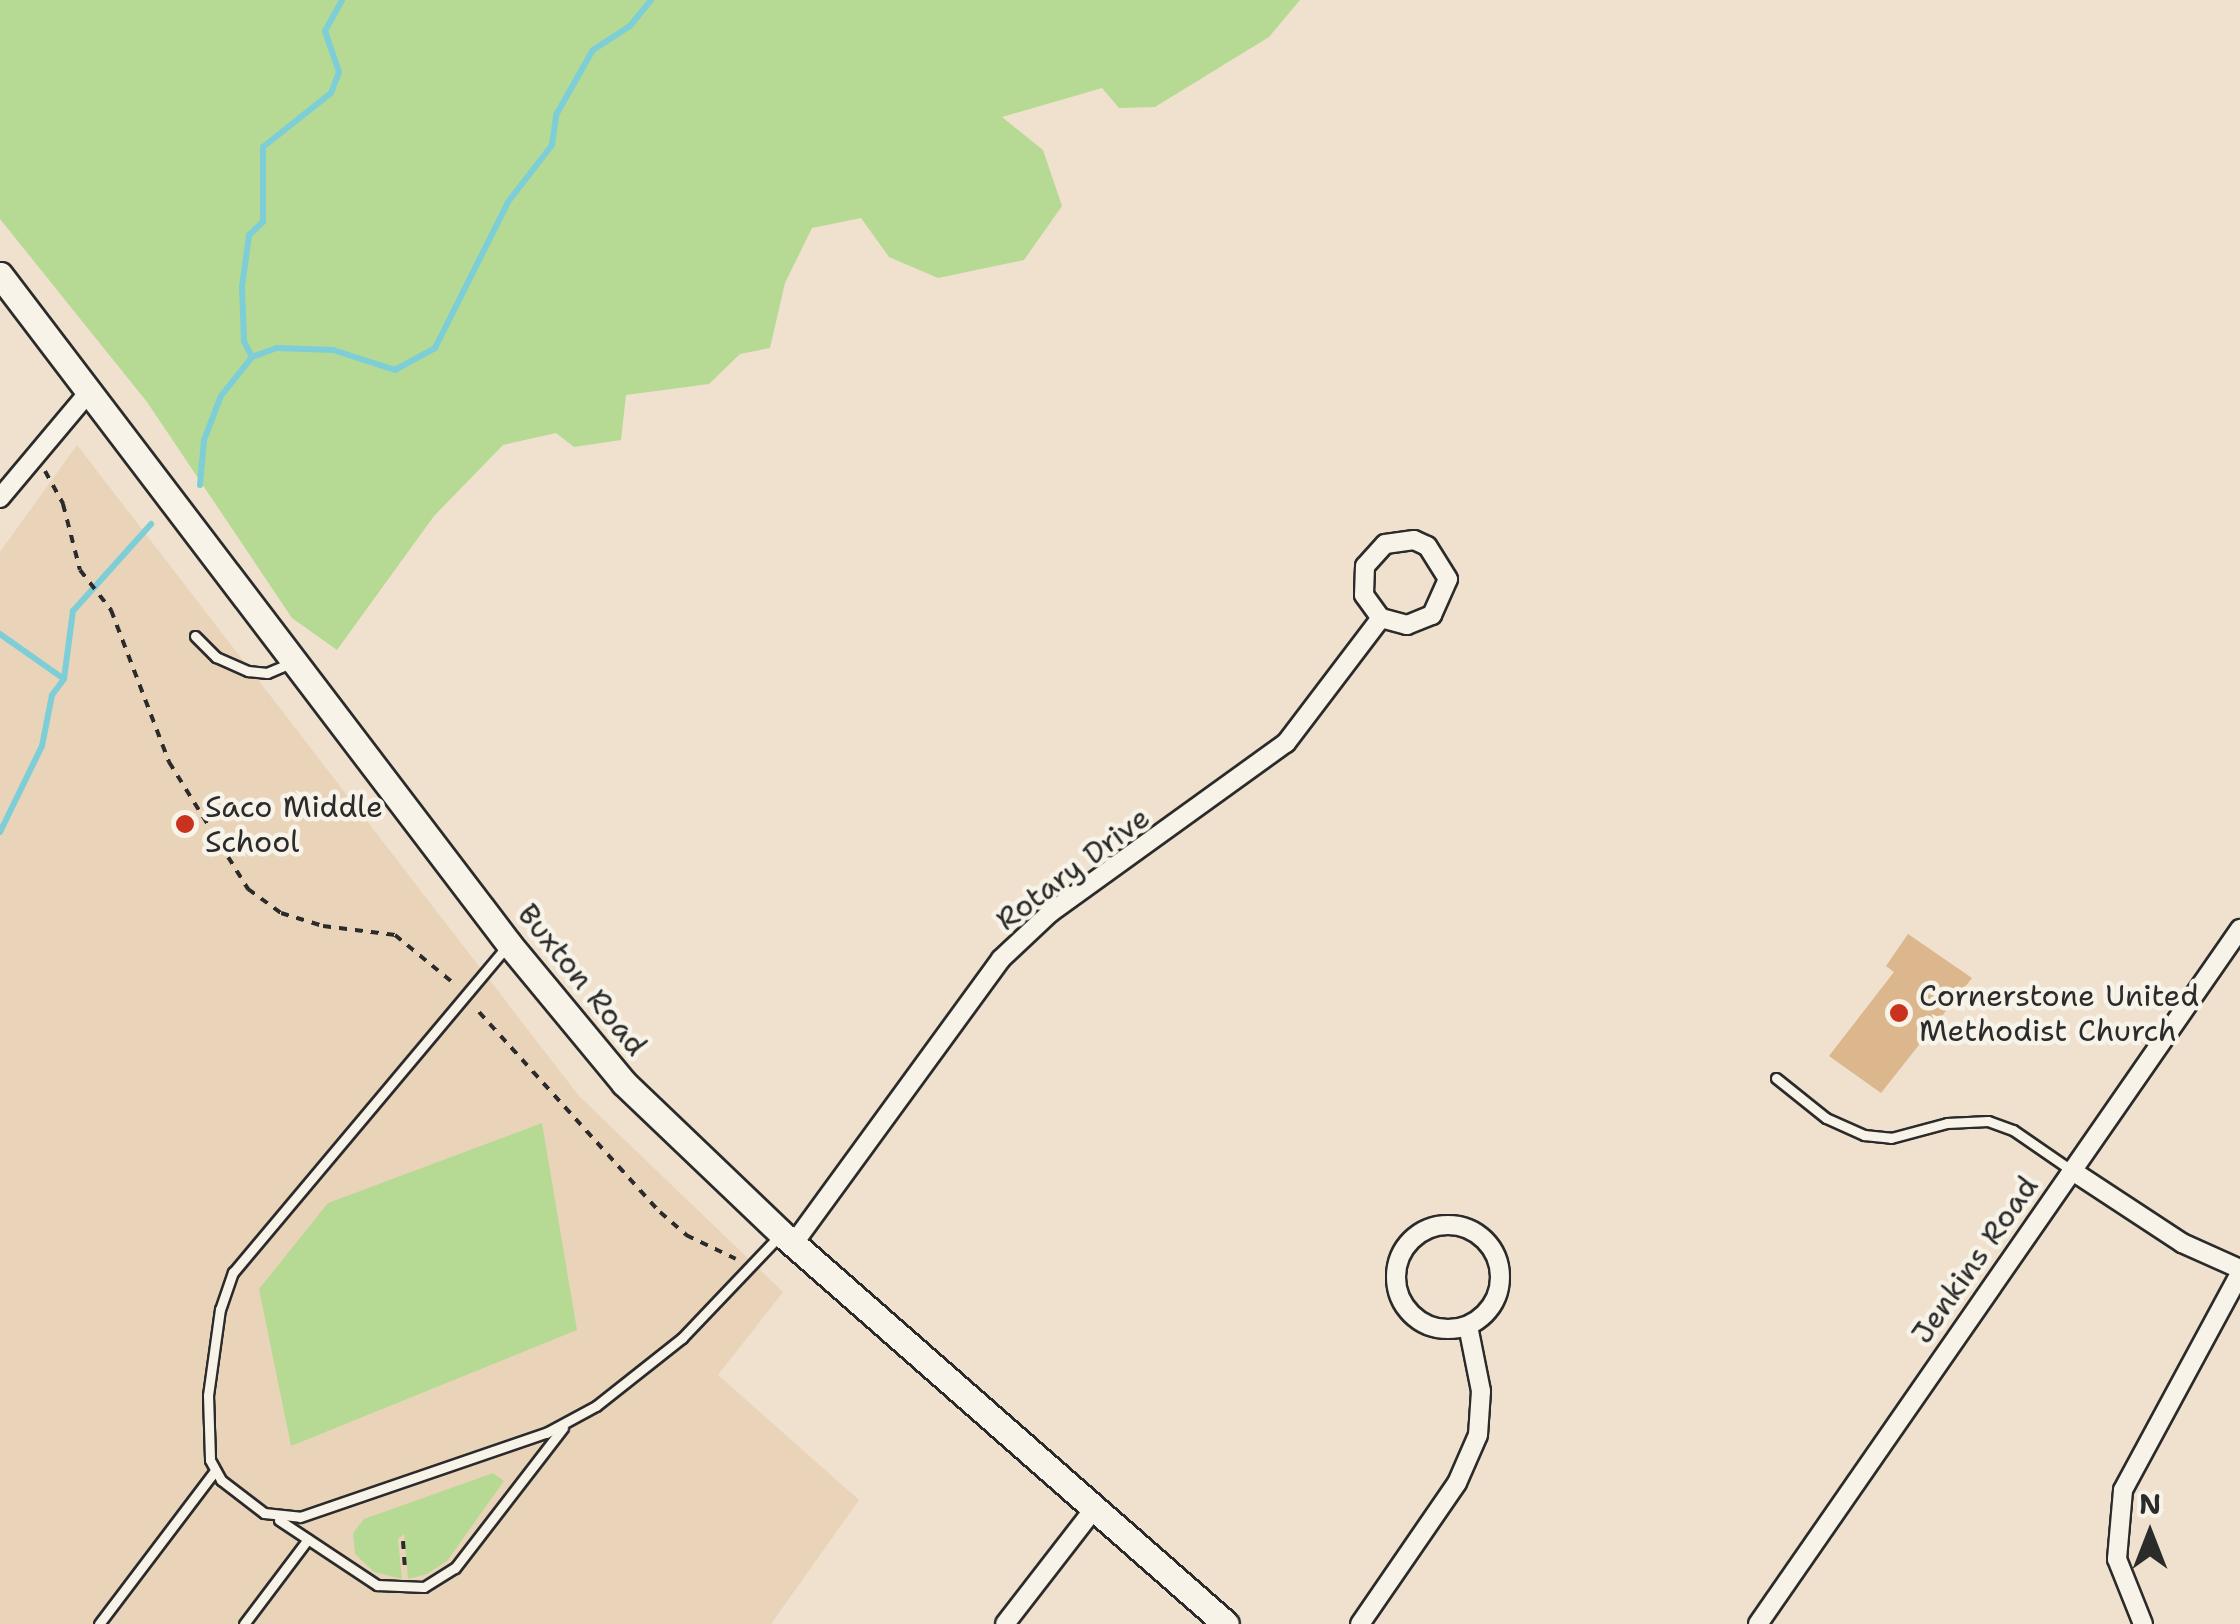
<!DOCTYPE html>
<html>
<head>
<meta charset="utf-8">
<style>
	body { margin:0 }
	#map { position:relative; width:2240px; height:1624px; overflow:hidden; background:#efe1cd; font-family:"Shantell Sans",sans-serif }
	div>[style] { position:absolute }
	.built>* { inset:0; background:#e9d4ba }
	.green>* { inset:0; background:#b6da94 }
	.stream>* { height:6px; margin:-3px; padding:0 3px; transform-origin:3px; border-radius:3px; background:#7dced7 }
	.building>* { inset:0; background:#dcb68d }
	.path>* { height:4px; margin-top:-2px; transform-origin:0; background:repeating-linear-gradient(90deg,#2b2b2b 0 8px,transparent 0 16px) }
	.roads { filter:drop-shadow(2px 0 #2b2b2b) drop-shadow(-2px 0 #2b2b2b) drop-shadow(0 2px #2b2b2b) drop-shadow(0 -2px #2b2b2b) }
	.lane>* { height:9px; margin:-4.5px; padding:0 4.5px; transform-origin:4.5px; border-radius:4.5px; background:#f7f3e8 }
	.street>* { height:18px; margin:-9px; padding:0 9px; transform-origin:9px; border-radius:9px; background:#f7f3e8 }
	.street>.ring { margin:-9px; padding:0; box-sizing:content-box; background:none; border:18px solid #f7f3e8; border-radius:50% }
	.secondary>* { height:25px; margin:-12.5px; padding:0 12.5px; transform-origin:12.5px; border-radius:12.5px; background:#f7f3e8 }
	.dots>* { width:28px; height:28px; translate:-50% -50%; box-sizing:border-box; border:5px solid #f7f3e8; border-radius:50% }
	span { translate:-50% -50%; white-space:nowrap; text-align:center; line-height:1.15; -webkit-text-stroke:9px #f7f3e8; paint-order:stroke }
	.poi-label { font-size:30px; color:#2b2b2b }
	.left { translate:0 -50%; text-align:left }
	.street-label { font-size:30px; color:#2b2b2b }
	.north { position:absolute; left:2100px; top:1484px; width:100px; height:100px; -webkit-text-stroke:8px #f7f3e8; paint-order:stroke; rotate:0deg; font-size:28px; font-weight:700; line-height:40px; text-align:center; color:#2b2b2b }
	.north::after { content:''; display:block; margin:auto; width:35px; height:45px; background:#2b2b2b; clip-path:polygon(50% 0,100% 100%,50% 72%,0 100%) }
</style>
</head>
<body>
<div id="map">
	<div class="built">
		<div style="clip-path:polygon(77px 445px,579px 1096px,783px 1292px,718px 1375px,859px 1500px,771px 1624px,0 1624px,0 552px)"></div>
	</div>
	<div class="green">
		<div style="clip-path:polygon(0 0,1300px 0,1269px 37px,1155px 107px,1119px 108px,1102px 88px,1002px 117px,1043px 150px,1062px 206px,1024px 260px,938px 278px,889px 257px,861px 218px,812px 228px,785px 283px,770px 348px,740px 354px,709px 384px,626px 395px,621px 440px,574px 447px,556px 433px,503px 445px,434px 516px,337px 650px,292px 618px,147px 402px,0 219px)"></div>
		<div style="clip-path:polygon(542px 1123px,577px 1330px,291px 1446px,259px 1289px,328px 1203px)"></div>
		<div style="clip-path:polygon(493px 1473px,504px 1481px,447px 1561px,427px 1574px,408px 1579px,404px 1534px,398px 1539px,402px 1579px,374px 1572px,355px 1554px,353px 1533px,364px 1519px)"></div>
	</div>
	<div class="stream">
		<div style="left:252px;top:357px;width:27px;rotate:-20deg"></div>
		<div style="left:277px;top:348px;width:56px;rotate:2deg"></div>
		<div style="left:333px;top:350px;width:65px;rotate:17.9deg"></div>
		<div style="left:395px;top:370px;width:46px;rotate:-28.8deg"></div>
		<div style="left:435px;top:348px;width:163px;rotate:-63.4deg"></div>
		<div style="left:508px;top:202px;width:72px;rotate:-52.3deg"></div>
		<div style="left:552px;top:145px;width:30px;rotate:-82deg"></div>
		<div style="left:556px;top:115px;width:75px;rotate:-60.4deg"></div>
		<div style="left:593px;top:50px;width:44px;rotate:-33deg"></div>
		<div style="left:630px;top:26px;width:33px;rotate:-51deg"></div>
		<div style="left:200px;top:485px;width:45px;rotate:-84.9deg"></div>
		<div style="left:204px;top:440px;width:47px;rotate:-68.9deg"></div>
		<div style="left:221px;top:396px;width:50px;rotate:-51.5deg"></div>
		<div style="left:252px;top:357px;width:18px;rotate:-117deg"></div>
		<div style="left:244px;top:341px;width:54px;rotate:-92.1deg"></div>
		<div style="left:242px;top:287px;width:52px;rotate:-82.3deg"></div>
		<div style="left:249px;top:235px;width:19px;rotate:-43deg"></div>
		<div style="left:263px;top:222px;width:75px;rotate:-90deg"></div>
		<div style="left:263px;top:147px;width:87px;rotate:-38.5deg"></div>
		<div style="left:331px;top:93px;width:22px;rotate:-69deg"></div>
		<div style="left:339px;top:72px;width:43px;rotate:-108.9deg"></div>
		<div style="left:325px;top:31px;width:35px;rotate:-61deg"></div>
		<div style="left:0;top:634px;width:78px;rotate:35.1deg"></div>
		<div style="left:0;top:832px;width:96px;rotate:-64deg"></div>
		<div style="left:42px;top:746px;width:52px;rotate:-78.9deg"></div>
		<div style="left:52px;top:695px;width:20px;rotate:-53deg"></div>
		<div style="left:64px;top:679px;width:69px;rotate:-82.5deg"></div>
		<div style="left:73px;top:611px;width:117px;rotate:-48.1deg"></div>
	</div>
	<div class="building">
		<div style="clip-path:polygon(1908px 934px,1972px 978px,1881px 1093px,1829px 1056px,1894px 972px,1886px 966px)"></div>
	</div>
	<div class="path">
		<div style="left:45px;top:471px;width:38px;rotate:61deg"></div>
		<div style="left:63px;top:504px;width:68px;rotate:75.6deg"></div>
		<div style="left:80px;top:570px;width:51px;rotate:52.2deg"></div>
		<div style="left:111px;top:610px;width:163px;rotate:69.1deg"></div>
		<div style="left:169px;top:762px;width:150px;rotate:58.1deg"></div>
		<div style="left:248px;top:889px;width:41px;rotate:36deg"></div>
		<div style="left:281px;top:913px;width:44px;rotate:17.2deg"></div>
		<div style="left:323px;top:926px;width:73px;rotate:7.1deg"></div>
		<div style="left:395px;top:935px;width:74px;rotate:39.5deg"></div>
		<div style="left:479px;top:1012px;width:270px;rotate:47.9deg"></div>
		<div style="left:660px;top:1212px;width:35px;rotate:41deg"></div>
		<div style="left:686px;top:1235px;width:55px;rotate:25.6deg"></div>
		<div style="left:403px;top:1541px;width:29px;rotate:86deg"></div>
	</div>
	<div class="roads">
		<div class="lane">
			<div style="left:195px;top:636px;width:30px;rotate:45deg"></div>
			<div style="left:216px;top:657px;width:35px;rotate:24deg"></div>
			<div style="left:248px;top:671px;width:19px;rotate:6deg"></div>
			<div style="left:267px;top:673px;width:28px;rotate:-23deg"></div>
			<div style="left:507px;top:946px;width:426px;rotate:130deg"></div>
			<div style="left:233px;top:1272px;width:39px;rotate:109deg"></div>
			<div style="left:220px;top:1309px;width:87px;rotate:97.9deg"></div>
			<div style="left:208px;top:1395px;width:65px;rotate:88.2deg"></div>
			<div style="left:210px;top:1460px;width:23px;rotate:61deg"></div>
			<div style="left:221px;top:1480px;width:54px;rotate:37.5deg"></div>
			<div style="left:264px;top:1513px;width:36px;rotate:6deg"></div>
			<div style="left:300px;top:1517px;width:260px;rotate:-18.9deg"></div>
			<div style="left:546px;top:1433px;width:57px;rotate:-28.4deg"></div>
			<div style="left:596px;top:1406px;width:110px;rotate:-38.3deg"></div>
			<div style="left:682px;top:1338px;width:141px;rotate:-46.4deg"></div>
			<div style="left:1776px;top:1078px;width:64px;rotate:38.7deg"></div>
			<div style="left:1826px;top:1118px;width:42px;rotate:24.1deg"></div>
			<div style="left:1864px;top:1135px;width:27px;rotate:6deg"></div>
			<div style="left:1891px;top:1138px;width:58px;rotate:-15deg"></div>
			<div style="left:1947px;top:1123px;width:41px;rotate:-2.8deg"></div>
			<div style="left:1988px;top:1121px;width:27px;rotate:20deg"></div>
			<div style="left:2013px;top:1130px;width:70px;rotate:34.6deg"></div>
			<div style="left:279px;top:1520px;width:118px;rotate:33.6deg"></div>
			<div style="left:377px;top:1585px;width:47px;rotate:2.4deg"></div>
			<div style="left:424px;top:1587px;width:36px;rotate:-32deg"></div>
			<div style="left:455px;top:1568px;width:177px;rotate:-52.4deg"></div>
			<div style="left:99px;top:1624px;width:191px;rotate:-52.9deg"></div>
			<div style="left:244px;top:1624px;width:106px;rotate:-53deg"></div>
		</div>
		<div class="street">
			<div style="left:0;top:498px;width:138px;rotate:-50deg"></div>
			<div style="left:2071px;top:1170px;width:133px;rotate:33.3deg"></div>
			<div style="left:2182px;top:1243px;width:64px;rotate:24.1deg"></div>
			<div class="ring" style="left:1396px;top:1225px;width:86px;height:86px"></div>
			<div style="left:794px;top:1243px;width:351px;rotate:-53.9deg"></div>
			<div style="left:1001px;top:959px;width:67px;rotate:-43.2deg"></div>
			<div style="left:1050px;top:913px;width:291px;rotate:-35.8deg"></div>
			<div style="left:1286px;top:743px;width:157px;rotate:-52.8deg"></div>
			<div style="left:1381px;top:618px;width:27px;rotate:15deg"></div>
			<div style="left:1407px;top:625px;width:27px;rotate:-22deg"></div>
			<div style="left:1432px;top:615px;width:39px;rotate:-66deg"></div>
			<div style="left:1448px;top:579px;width:39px;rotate:-122deg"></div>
			<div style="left:1427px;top:546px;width:14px;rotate:-155deg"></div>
			<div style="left:1414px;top:540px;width:29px;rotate:172deg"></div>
			<div style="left:1385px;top:544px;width:30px;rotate:132deg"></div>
			<div style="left:1365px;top:566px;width:29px;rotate:92deg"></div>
			<div style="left:1364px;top:595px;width:29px;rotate:54deg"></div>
			<div style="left:1005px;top:1624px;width:145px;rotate:-52.3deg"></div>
			<div style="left:1360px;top:1624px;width:171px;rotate:-55.5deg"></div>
			<div style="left:1457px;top:1483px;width:52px;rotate:-66.4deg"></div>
			<div style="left:1478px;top:1435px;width:44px;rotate:-86.1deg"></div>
			<div style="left:1481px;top:1391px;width:66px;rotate:-101.3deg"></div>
			<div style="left:1758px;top:1624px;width:846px;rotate:-55.26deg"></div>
			<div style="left:2143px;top:1624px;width:70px;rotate:-111.8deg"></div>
			<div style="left:2117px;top:1559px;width:69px;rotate:-85deg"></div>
			<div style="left:2123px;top:1490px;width:246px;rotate:-61.6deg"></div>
		</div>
		<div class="secondary">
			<div style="left:0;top:275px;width:841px;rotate:52.73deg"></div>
			<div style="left:509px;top:944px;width:180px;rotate:50.4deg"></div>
			<div style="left:624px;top:1083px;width:217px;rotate:43.7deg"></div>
			<div style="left:781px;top:1233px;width:592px;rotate:41.3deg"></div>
		</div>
	</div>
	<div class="dots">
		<div style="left:185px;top:824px;background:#c8321e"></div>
		<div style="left:1899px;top:1013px;background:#c8321e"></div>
	</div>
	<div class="poi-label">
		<span class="left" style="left:205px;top:824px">Saco Middle<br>School</span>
		<span class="left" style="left:1919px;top:1013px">Cornerstone United<br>Methodist Church</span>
	</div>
	<div class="street-label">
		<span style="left:1073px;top:869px;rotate:-37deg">Rotary Drive</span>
		<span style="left:582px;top:980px;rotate:51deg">Buxton Road</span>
		<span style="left:1975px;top:1260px;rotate:-55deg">Jenkins Road</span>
	</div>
	<div class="north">N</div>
</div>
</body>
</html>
